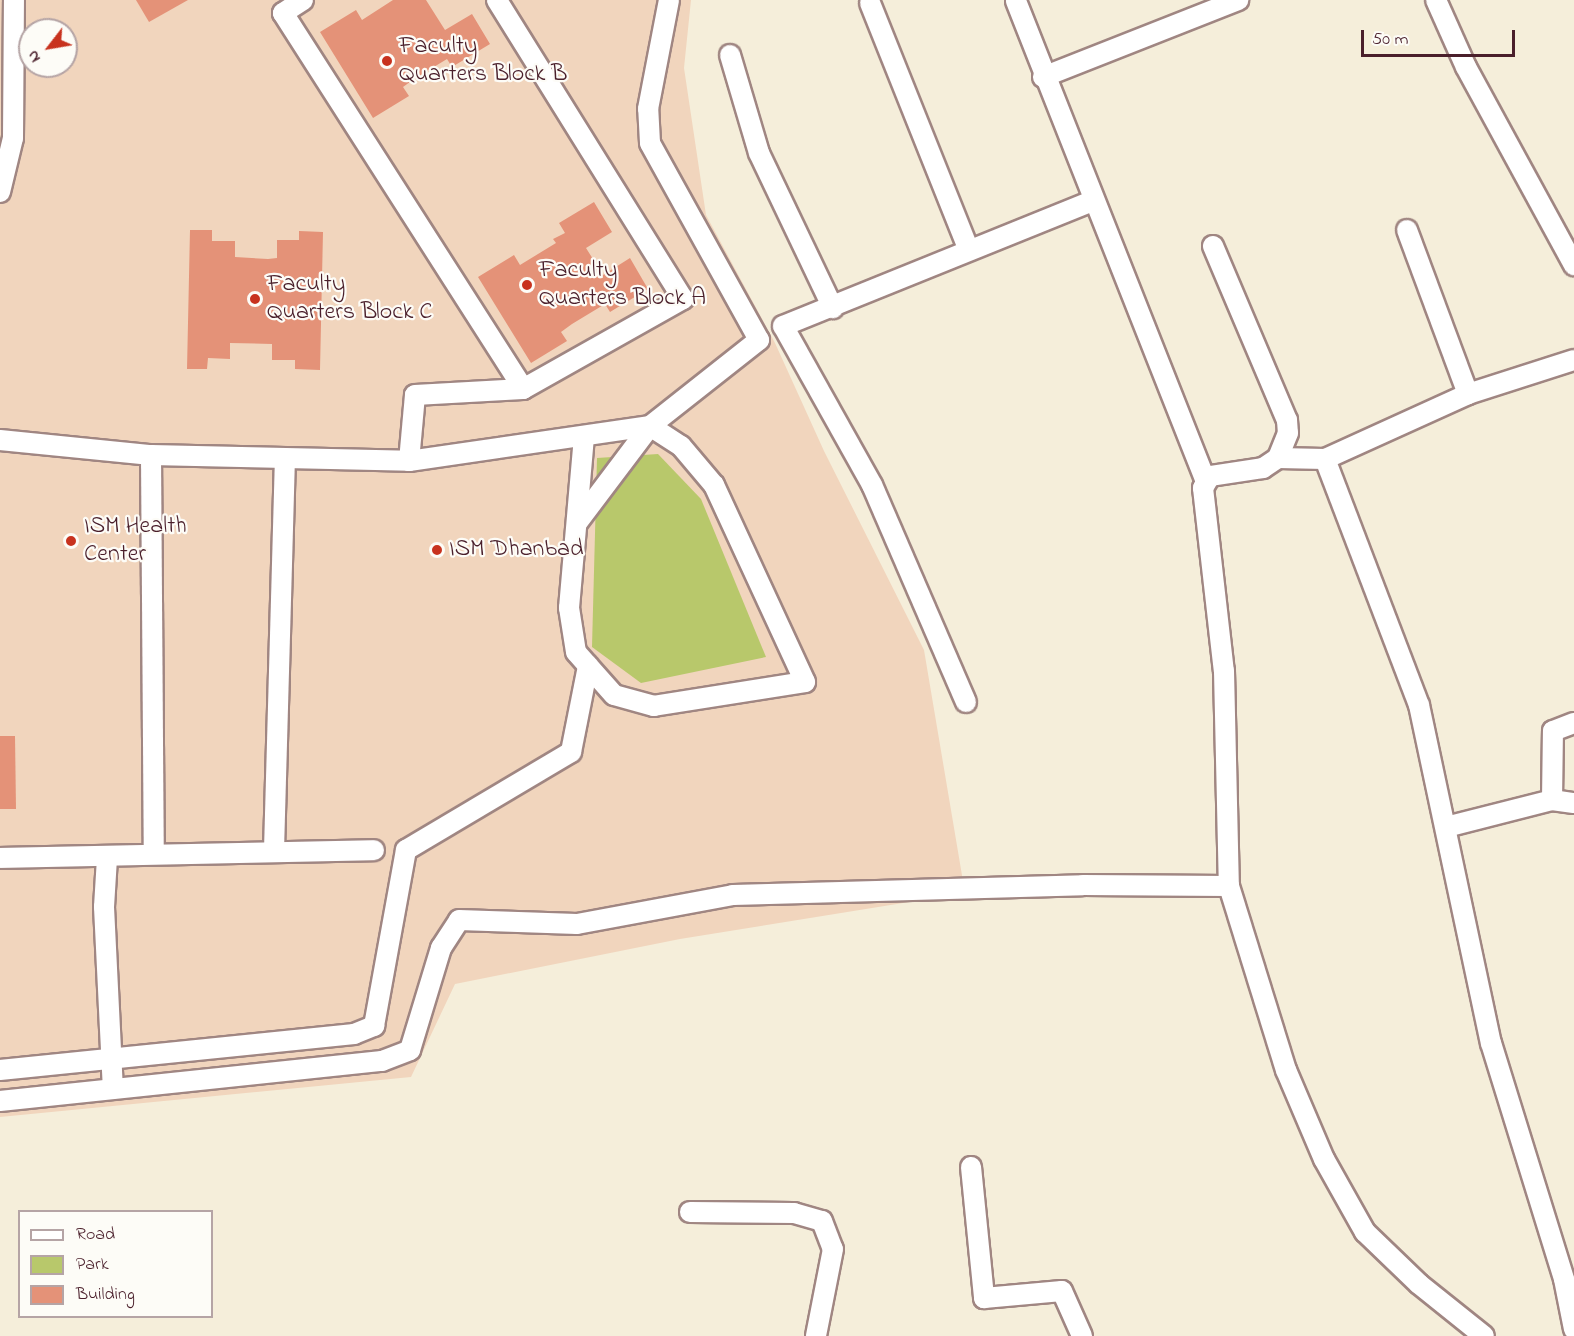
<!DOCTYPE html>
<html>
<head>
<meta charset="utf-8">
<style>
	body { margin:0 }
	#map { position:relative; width:1574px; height:1336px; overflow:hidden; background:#f5eeda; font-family:"Indie Flower",sans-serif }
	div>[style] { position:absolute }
	.built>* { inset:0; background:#f1d5bd }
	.green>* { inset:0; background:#b8c86b }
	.building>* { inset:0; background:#e49278 }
	.roads { filter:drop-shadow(2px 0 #a08682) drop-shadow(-2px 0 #a08682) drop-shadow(0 2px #a08682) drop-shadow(0 -2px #a08682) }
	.street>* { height:20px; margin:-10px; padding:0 10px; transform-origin:10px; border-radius:10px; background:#fff }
	.dots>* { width:16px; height:16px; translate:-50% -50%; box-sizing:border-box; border:3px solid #fdfcf7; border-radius:50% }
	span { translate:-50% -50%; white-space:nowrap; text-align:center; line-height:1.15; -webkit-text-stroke:4.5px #fdfcf7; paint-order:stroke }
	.poi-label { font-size:24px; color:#4a1f2b }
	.left { translate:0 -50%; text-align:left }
	.legend { position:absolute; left:18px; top:1210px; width:195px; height:108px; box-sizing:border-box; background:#fdfcf7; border:2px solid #b5a4a5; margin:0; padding:8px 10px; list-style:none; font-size:18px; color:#4a1f2b }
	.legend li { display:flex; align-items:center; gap:12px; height:30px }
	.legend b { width:30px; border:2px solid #b5a4a5 }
	.north { position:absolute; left:18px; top:18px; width:60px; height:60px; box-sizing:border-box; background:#fdfcf7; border:2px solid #b5a4a5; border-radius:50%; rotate:239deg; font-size:16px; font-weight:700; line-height:24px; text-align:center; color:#4a1f2b }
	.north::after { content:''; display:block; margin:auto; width:21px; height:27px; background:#c8321e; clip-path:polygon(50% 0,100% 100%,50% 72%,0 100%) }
	.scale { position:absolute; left:1361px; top:30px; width:154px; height:27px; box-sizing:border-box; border:3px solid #4a1f2b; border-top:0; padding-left:8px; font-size:18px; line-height:21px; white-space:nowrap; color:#4a1f2b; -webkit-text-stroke:4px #fdfcf7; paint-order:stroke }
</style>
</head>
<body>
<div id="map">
	<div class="built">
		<div style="clip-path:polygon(evenodd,0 0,691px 0,684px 68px,706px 215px,775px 343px,824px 451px,924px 650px,965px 893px,680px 939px,455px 984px,411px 1077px,0 1117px,0 0,30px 30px,66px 30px,66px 66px,30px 66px,30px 30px)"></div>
	</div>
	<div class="green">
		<div style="clip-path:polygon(658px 454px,701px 499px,766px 657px,641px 683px,592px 647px,597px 458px)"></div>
	</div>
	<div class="building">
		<div style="clip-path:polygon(136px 0,188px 0,149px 22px)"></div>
		<div style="clip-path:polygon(393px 0,426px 0,445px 30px,472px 14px,490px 44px,452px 67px,447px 59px,414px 79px,403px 87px,409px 96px,373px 118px,320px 32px,356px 10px,362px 20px)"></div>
		<div style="clip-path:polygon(594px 202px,612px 232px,586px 248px,603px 275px,630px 258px,648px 289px,610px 312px,605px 304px,572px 324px,561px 332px,567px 341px,531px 363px,478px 277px,514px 255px,520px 265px,556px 243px,553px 239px,565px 233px,559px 223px)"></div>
		<div style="clip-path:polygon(190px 230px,212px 230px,212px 241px,235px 241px,235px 257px,268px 259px,277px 258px,277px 240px,299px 240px,299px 231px,323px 232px,320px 370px,295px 369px,295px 360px,272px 360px,272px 344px,230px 343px,230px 359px,208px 358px,207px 369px,187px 369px)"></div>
		<div style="clip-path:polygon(0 736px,15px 736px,16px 809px,0 809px)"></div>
	</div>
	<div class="roads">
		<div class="street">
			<div style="left:303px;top:0;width:24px;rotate:147deg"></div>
			<div style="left:283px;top:13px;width:446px;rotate:57.4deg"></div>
			<div style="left:1436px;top:0;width:73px;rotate:65.9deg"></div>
			<div style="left:1466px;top:67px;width:226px;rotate:61.4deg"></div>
			<div style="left:1016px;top:1px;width:514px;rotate:68.43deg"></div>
			<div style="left:870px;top:3px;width:266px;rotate:68.2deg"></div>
			<div style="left:730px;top:55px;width:102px;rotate:73.5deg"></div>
			<div style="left:759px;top:153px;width:172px;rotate:64.5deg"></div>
			<div style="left:1043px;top:77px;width:210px;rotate:-21.5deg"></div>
			<div style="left:0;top:192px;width:56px;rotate:-76.5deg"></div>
			<div style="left:13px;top:138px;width:138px;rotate:-89.6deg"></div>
			<div style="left:1407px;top:230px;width:175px;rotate:69.6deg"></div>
			<div style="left:1213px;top:246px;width:189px;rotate:67deg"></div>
			<div style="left:1287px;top:420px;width:13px;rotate:86deg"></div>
			<div style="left:1288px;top:433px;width:27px;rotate:112deg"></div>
			<div style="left:1278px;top:458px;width:18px;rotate:146deg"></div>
			<div style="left:1263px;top:468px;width:54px;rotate:171.4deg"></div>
			<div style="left:1210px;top:476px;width:14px;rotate:120deg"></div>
			<div style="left:1203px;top:488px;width:184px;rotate:83.5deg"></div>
			<div style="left:1224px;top:671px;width:215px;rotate:88.7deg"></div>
			<div style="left:1229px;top:886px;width:193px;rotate:72.8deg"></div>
			<div style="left:1286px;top:1070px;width:97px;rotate:66.9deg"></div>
			<div style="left:1324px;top:1159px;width:84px;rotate:60.7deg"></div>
			<div style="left:1365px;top:1232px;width:75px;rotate:43.9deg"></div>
			<div style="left:1419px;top:1284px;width:83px;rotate:38.7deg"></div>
			<div style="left:0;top:440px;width:152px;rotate:5.7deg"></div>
			<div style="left:151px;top:455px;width:258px;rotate:1.3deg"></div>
			<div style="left:409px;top:461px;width:244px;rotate:-8.3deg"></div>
			<div style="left:650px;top:426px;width:37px;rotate:33deg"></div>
			<div style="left:681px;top:446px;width:51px;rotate:49.8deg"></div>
			<div style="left:714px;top:485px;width:217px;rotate:65.2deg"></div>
			<div style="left:805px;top:682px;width:153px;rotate:171deg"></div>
			<div style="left:654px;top:706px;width:41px;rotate:-164.6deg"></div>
			<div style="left:614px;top:695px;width:57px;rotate:-131.5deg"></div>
			<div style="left:576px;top:652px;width:45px;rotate:-99deg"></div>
			<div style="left:569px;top:608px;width:172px;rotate:-85deg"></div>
			<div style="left:151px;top:455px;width:399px;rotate:89.6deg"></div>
			<div style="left:1278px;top:458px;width:47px;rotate:1.2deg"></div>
			<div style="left:1325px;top:459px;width:157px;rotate:-24.4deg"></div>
			<div style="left:1468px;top:394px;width:111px;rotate:-17.8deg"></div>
			<div style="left:1325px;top:459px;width:263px;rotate:69.1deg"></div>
			<div style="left:1419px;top:705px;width:346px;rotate:78deg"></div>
			<div style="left:1491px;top:1043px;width:247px;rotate:72.8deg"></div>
			<div style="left:1564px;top:1279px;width:51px;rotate:78.7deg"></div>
			<div style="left:409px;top:461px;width:66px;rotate:-84.8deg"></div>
			<div style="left:415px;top:395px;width:108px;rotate:-3.2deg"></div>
			<div style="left:523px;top:389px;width:184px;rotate:-29.4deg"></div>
			<div style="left:683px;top:299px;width:352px;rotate:-121.9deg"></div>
			<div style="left:577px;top:523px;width:121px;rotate:-53deg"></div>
			<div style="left:650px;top:426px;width:139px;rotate:-38.3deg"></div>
			<div style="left:759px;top:340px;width:225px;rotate:-119deg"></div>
			<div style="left:650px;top:143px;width:34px;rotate:-93deg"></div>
			<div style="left:648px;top:109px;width:111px;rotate:-79.1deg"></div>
			<div style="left:966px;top:702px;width:236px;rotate:-113.4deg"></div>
			<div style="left:872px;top:485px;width:182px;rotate:-119.2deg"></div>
			<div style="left:783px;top:326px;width:334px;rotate:-22deg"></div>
			<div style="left:1552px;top:800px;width:69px;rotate:-89.2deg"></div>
			<div style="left:1553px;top:731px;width:22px;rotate:-21deg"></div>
			<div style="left:1446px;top:827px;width:109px;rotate:-14.3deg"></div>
			<div style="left:1552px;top:800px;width:22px;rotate:8deg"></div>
			<div style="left:274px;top:850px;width:389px;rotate:-88.4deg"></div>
			<div style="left:0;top:858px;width:374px;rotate:-1.2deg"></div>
			<div style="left:107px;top:858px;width:49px;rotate:93.5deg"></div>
			<div style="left:104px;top:907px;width:182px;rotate:87.2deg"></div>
			<div style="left:0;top:1070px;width:356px;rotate:-5.8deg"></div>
			<div style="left:354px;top:1034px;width:22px;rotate:-22deg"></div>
			<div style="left:374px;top:1026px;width:179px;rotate:-79.7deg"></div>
			<div style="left:406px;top:850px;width:192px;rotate:-30.7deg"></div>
			<div style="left:571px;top:752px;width:88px;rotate:-78.8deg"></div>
			<div style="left:0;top:1101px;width:384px;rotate:-6deg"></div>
			<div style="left:382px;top:1061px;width:30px;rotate:-21deg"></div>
			<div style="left:410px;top:1050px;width:107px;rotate:-73.1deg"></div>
			<div style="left:441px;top:948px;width:33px;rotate:-57deg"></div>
			<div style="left:459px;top:920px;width:118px;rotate:1.9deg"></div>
			<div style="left:577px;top:924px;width:159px;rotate:-10.5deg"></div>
			<div style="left:733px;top:895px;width:350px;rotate:-1.6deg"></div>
			<div style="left:1083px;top:885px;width:146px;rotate:0.4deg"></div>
			<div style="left:971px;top:1167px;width:132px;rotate:84.3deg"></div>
			<div style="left:984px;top:1298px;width:78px;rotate:-5.1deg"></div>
			<div style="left:1062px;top:1291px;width:49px;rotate:66deg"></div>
			<div style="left:690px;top:1212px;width:104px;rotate:0.6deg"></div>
			<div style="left:794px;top:1213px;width:29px;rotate:16deg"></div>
			<div style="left:822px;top:1221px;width:30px;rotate:69deg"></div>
			<div style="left:833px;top:1249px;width:89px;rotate:101.1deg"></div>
		</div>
	</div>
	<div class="dots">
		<div style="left:387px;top:61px;background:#c8321e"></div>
		<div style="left:527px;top:285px;background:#c8321e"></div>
		<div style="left:255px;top:299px;background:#c8321e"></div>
		<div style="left:71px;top:541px;background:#c8321e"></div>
		<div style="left:437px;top:550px;background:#c8321e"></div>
	</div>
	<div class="poi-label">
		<span class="left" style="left:399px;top:61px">Faculty<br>Quarters Block B</span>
		<span class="left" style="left:539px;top:285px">Faculty<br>Quarters Block A</span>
		<span class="left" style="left:267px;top:299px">Faculty<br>Quarters Block C</span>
		<span class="left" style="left:84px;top:541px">ISM Health<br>Center</span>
		<span class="left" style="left:449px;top:550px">ISM Dhanbad</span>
	</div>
	<ul class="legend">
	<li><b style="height:8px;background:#fff"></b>Road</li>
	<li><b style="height:16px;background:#b8c86b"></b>Park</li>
	<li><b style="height:16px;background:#e49278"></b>Building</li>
	</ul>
	<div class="north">N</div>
	<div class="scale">50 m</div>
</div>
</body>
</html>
